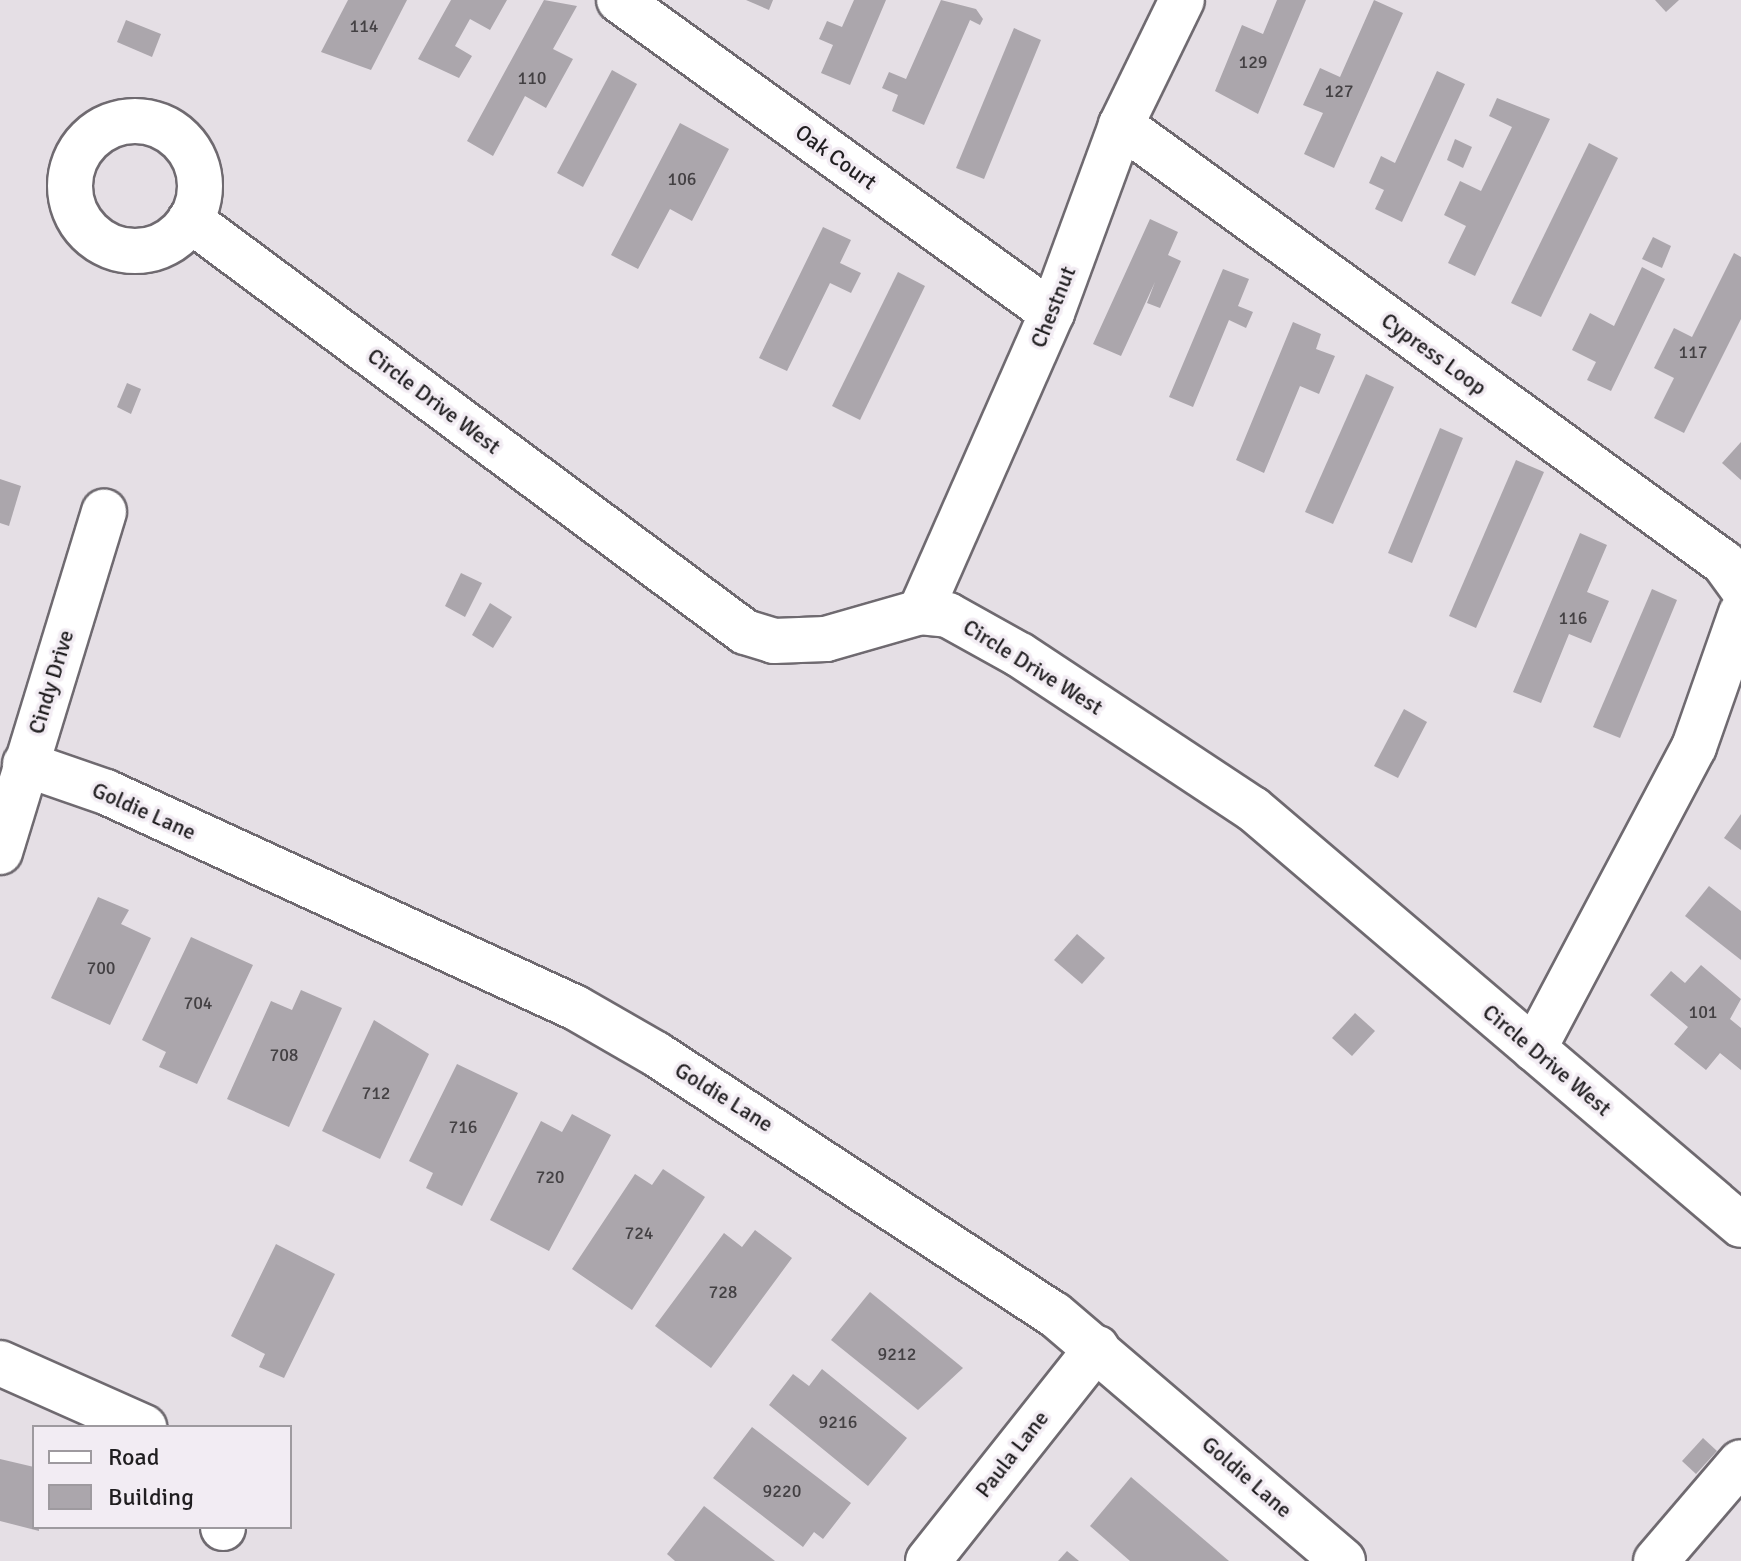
<!DOCTYPE html>
<html>
<head>
<meta charset="utf-8">
<style>
	body { margin:0 }
	#map { position:relative; width:1741px; height:1561px; overflow:hidden; background:#e5dfe5; font-family:Signika,sans-serif }
	div>[style] { position:absolute }
	.building>* { inset:0; background:#aba6ac }
	.roads { filter:drop-shadow(2px 0 #6f6a70) drop-shadow(-2px 0 #6f6a70) drop-shadow(0 2px #6f6a70) drop-shadow(0 -2px #6f6a70) }
	.minor>* { height:44px; margin:-22px; padding:0 22px; transform-origin:22px; border-radius:22px; background:#fff }
	.minor>.ring { margin:-22px; padding:0; box-sizing:content-box; background:none; border:44px solid #fff; border-radius:50% }
	span { translate:-50% -50%; white-space:nowrap; text-align:center; line-height:1.15; -webkit-text-stroke:7px #f2ecf3; paint-order:stroke }
	.number-label { font-size:18px; color:#434043 }
	.number-label span { -webkit-text-stroke-width:0 }
	.street-label { font-size:22px; color:#201e20 }
	.legend { position:absolute; left:32px; top:1425px; width:260px; height:104px; box-sizing:border-box; background:#f2ecf3; border:2px solid #9e9a9f; margin:0; padding:10px 14px; list-style:none; font-size:24px; color:#201e20 }
	.legend li { display:flex; align-items:center; gap:16px; height:40px }
	.legend b { width:40px; border:2px solid #9e9a9f }
</style>
</head>
<body>
<div id="map">
	<div class="building">
		<div style="clip-path:polygon(348px 0,407px 0,371px 70px,321px 52px)"></div>
		<div style="clip-path:polygon(451px 0,507px 0,490px 30px,470px 19px,455px 46px,472px 56px,459px 78px,418px 59px)"></div>
		<div style="clip-path:polygon(544px 0,577px 6px,553px 49px,573px 59px,546px 108px,525px 96px,493px 156px,467px 141px)"></div>
		<div style="clip-path:polygon(746px 0,773px 0,769px 10px)"></div>
		<div style="clip-path:polygon(854px 0,886px 0,850px 85px,821px 73px,833px 45px,819px 39px,827px 21px,842px 27px)"></div>
		<div style="clip-path:polygon(941px 0,976px 9px,983px 19px,980px 25px,970px 20px,924px 125px,892px 111px,898px 95px,882px 88px,889px 72px,906px 79px)"></div>
		<div style="clip-path:polygon(1277px 0,1306px 0,1258px 114px,1215px 91px,1242px 25px,1263px 34px)"></div>
		<div style="clip-path:polygon(1374px 0,1403px 13px,1334px 168px,1304px 154px,1323px 113px,1303px 105px,1320px 68px,1340px 77px)"></div>
		<div style="clip-path:polygon(1655px 0,1679px 0,1666px 12px)"></div>
		<div style="clip-path:polygon(126px 20px,161px 34px,152px 57px,117px 42px)"></div>
		<div style="clip-path:polygon(1014px 28px,1041px 40px,984px 179px,956px 168px)"></div>
		<div style="clip-path:polygon(612px 70px,637px 84px,583px 187px,557px 173px)"></div>
		<div style="clip-path:polygon(1437px 71px,1465px 84px,1402px 222px,1375px 209px,1384px 190px,1369px 183px,1381px 156px,1395px 163px)"></div>
		<div style="clip-path:polygon(1497px 98px,1550px 119px,1475px 276px,1448px 263px,1466px 226px,1444px 215px,1460px 181px,1481px 191px,1512px 127px,1489px 116px)"></div>
		<div style="clip-path:polygon(680px 123px,729px 149px,692px 221px,670px 209px,638px 269px,611px 255px)"></div>
		<div style="clip-path:polygon(1455px 139px,1472px 147px,1463px 168px,1447px 160px)"></div>
		<div style="clip-path:polygon(1589px 143px,1618px 158px,1541px 317px,1511px 303px)"></div>
		<div style="clip-path:polygon(1150px 219px,1178px 232px,1168px 255px,1181px 261px,1160px 308px,1147px 303px,1155px 282px,1121px 356px,1093px 344px)"></div>
		<div style="clip-path:polygon(823px 227px,851px 240px,840px 263px,861px 273px,851px 293px,830px 283px,787px 371px,759px 358px)"></div>
		<div style="clip-path:polygon(1653px 237px,1671px 246px,1662px 268px,1642px 259px)"></div>
		<div style="clip-path:polygon(1734px 253px,1741px 257px,1741px 319px,1684px 433px,1654px 418px,1674px 378px,1654px 368px,1674px 328px,1692px 337px)"></div>
		<div style="clip-path:polygon(1642px 267px,1665px 279px,1611px 391px,1587px 380px,1596px 362px,1572px 350px,1590px 313px,1614px 326px)"></div>
		<div style="clip-path:polygon(1223px 269px,1249px 279px,1238px 306px,1253px 312px,1246px 328px,1229px 320px,1193px 407px,1169px 397px)"></div>
		<div style="clip-path:polygon(898px 272px,925px 286px,860px 420px,832px 406px)"></div>
		<div style="clip-path:polygon(1293px 322px,1321px 334px,1316px 349px,1335px 356px,1319px 394px,1300px 386px,1264px 473px,1236px 460px)"></div>
		<div style="clip-path:polygon(1366px 374px,1394px 387px,1333px 524px,1305px 512px)"></div>
		<div style="clip-path:polygon(127px 383px,141px 389px,131px 414px,117px 407px)"></div>
		<div style="clip-path:polygon(1440px 428px,1463px 438px,1412px 563px,1388px 553px)"></div>
		<div style="clip-path:polygon(1741px 442px,1741px 480px,1722px 463px)"></div>
		<div style="clip-path:polygon(1516px 460px,1544px 472px,1476px 628px,1449px 616px)"></div>
		<div style="clip-path:polygon(0 479px,21px 486px,9px 526px,0 523px)"></div>
		<div style="clip-path:polygon(1580px 533px,1607px 545px,1587px 592px,1609px 601px,1591px 643px,1569px 634px,1541px 703px,1513px 692px)"></div>
		<div style="clip-path:polygon(461px 573px,482px 583px,465px 617px,445px 606px)"></div>
		<div style="clip-path:polygon(1652px 589px,1677px 600px,1620px 738px,1593px 727px)"></div>
		<div style="clip-path:polygon(490px 603px,512px 617px,493px 648px,472px 635px)"></div>
		<div style="clip-path:polygon(1404px 709px,1427px 722px,1398px 778px,1374px 766px)"></div>
		<div style="clip-path:polygon(1741px 814px,1741px 850px,1724px 838px)"></div>
		<div style="clip-path:polygon(1709px 886px,1741px 911px,1741px 960px,1685px 916px)"></div>
		<div style="clip-path:polygon(98px 897px,129px 910px,121px 924px,151px 938px,110px 1025px,51px 998px)"></div>
		<div style="clip-path:polygon(1077px 934px,1105px 958px,1082px 984px,1054px 960px)"></div>
		<div style="clip-path:polygon(191px 937px,253px 965px,197px 1084px,159px 1067px,166px 1052px,142px 1040px)"></div>
		<div style="clip-path:polygon(1701px 965px,1741px 999px,1730px 1019px,1741px 1028px,1741px 1070px,1720px 1053px,1706px 1070px,1674px 1044px,1688px 1027px,1650px 995px,1671px 971px,1685px 983px)"></div>
		<div style="clip-path:polygon(301px 990px,342px 1008px,289px 1127px,227px 1099px,271px 1001px,292px 1010px)"></div>
		<div style="clip-path:polygon(1355px 1013px,1375px 1031px,1352px 1056px,1332px 1038px)"></div>
		<div style="clip-path:polygon(374px 1020px,429px 1054px,380px 1159px,322px 1131px)"></div>
		<div style="clip-path:polygon(457px 1064px,518px 1093px,462px 1206px,426px 1188px,433px 1173px,409px 1161px)"></div>
		<div style="clip-path:polygon(572px 1114px,611px 1135px,549px 1251px,490px 1220px,541px 1121px,562px 1132px)"></div>
		<div style="clip-path:polygon(663px 1169px,705px 1197px,632px 1310px,572px 1269px,635px 1174px,652px 1185px)"></div>
		<div style="clip-path:polygon(755px 1230px,792px 1258px,711px 1368px,655px 1326px,724px 1233px,742px 1247px)"></div>
		<div style="clip-path:polygon(276px 1244px,335px 1274px,284px 1378px,259px 1367px,265px 1354px,231px 1336px)"></div>
		<div style="clip-path:polygon(870px 1292px,963px 1368px,918px 1410px,831px 1340px)"></div>
		<div style="clip-path:polygon(822px 1369px,907px 1438px,868px 1486px,769px 1405px,793px 1374px,809px 1386px)"></div>
		<div style="clip-path:polygon(752px 1427px,851px 1503px,823px 1539px,814px 1532px,803px 1547px,713px 1478px)"></div>
		<div style="clip-path:polygon(1703px 1438px,1717px 1451px,1696px 1474px,1682px 1461px)"></div>
		<div style="clip-path:polygon(0 1459px,34px 1467px,39px 1531px,0 1521px)"></div>
		<div style="clip-path:polygon(1131px 1477px,1229px 1561px,1130px 1561px,1090px 1526px)"></div>
		<div style="clip-path:polygon(704px 1506px,775px 1561px,675px 1561px,667px 1554px)"></div>
		<div style="clip-path:polygon(1067px 1551px,1079px 1561px,1058px 1561px)"></div>
	</div>
	<div class="roads">
		<div class="minor">
			<div style="left:619px;top:0;width:534px;rotate:35.86deg"></div>
			<div class="ring" style="left:70px;top:121px;width:86px;height:86px"></div>
			<div style="left:1121px;top:125px;width:745px;rotate:35.99deg"></div>
			<div style="left:1724px;top:563px;width:29px;rotate:54deg"></div>
			<div style="left:190px;top:220px;width:691px;rotate:36.59deg"></div>
			<div style="left:745px;top:632px;width:30px;rotate:17deg"></div>
			<div style="left:774px;top:641px;width:52px;rotate:-2.2deg"></div>
			<div style="left:826px;top:639px;width:98px;rotate:-16deg"></div>
			<div style="left:920px;top:612px;width:28px;rotate:6deg"></div>
			<div style="left:948px;top:615px;width:82px;rotate:29.1deg"></div>
			<div style="left:1020px;top:655px;width:279px;rotate:33.5deg"></div>
			<div style="left:1253px;top:809px;width:641px;rotate:40.45deg"></div>
			<div style="left:920px;top:612px;width:327px;rotate:-66.2deg"></div>
			<div style="left:1052px;top:313px;width:200px;rotate:-69.8deg"></div>
			<div style="left:1121px;top:125px;width:139px;rotate:-64deg"></div>
			<div style="left:25px;top:764px;width:86px;rotate:19.1deg"></div>
			<div style="left:106px;top:792px;width:517px;rotate:24.68deg"></div>
			<div style="left:576px;top:1008px;width:92px;rotate:29.9deg"></div>
			<div style="left:656px;top:1054px;width:475px;rotate:33.2deg"></div>
			<div style="left:1054px;top:1314px;width:380px;rotate:40.5deg"></div>
			<div style="left:0;top:852px;width:356px;rotate:-73deg"></div>
			<div style="left:1534px;top:1049px;width:342px;rotate:-62.1deg"></div>
			<div style="left:1694px;top:747px;width:142px;rotate:-70.7deg"></div>
			<div style="left:0;top:1363px;width:158px;rotate:24deg"></div>
			<div style="left:223px;top:1527px;width:1px;rotate:90deg"></div>
			<div style="left:928px;top:1561px;width:272px;rotate:-51.6deg"></div>
			<div style="left:1656px;top:1561px;width:130px;rotate:-49.4deg"></div>
		</div>
	</div>
	<div class="number-label">
		<span style="left:364px;top:26px">114</span>
		<span style="left:1253px;top:62px">129</span>
		<span style="left:532px;top:78px">110</span>
		<span style="left:1339px;top:91px">127</span>
		<span style="left:682px;top:179px">106</span>
		<span style="left:1693px;top:352px">117</span>
		<span style="left:1573px;top:618px">116</span>
		<span style="left:101px;top:968px">700</span>
		<span style="left:198px;top:1003px">704</span>
		<span style="left:1703px;top:1012px">101</span>
		<span style="left:284px;top:1055px">708</span>
		<span style="left:376px;top:1093px">712</span>
		<span style="left:463px;top:1127px">716</span>
		<span style="left:550px;top:1177px">720</span>
		<span style="left:639px;top:1233px">724</span>
		<span style="left:723px;top:1292px">728</span>
		<span style="left:897px;top:1354px">9212</span>
		<span style="left:838px;top:1422px">9216</span>
		<span style="left:782px;top:1491px">9220</span>
	</div>
	<div class="street-label">
		<span style="left:836px;top:157px;rotate:36deg">Oak Court</span>
		<span style="left:1053px;top:307px;rotate:-68deg">Chestnut</span>
		<span style="left:1434px;top:354px;rotate:36deg">Cypress Loop</span>
		<span style="left:434px;top:401px;rotate:37deg">Circle Drive West</span>
		<span style="left:1033px;top:667px;rotate:32deg">Circle Drive West</span>
		<span style="left:51px;top:682px;rotate:-73deg">Cindy Drive</span>
		<span style="left:144px;top:811px;rotate:24deg">Goldie Lane</span>
		<span style="left:1547px;top:1060px;rotate:40deg">Circle Drive West</span>
		<span style="left:724px;top:1097px;rotate:32deg">Goldie Lane</span>
		<span style="left:1012px;top:1454px;rotate:-52deg">Paula Lane</span>
		<span style="left:1247px;top:1477px;rotate:41deg">Goldie Lane</span>
	</div>
	<ul class="legend">
	<li><b style="height:10px;background:#fff"></b>Road</li>
	<li><b style="height:22px;background:#aba6ac"></b>Building</li>
	</ul>
</div>
</body>
</html>
